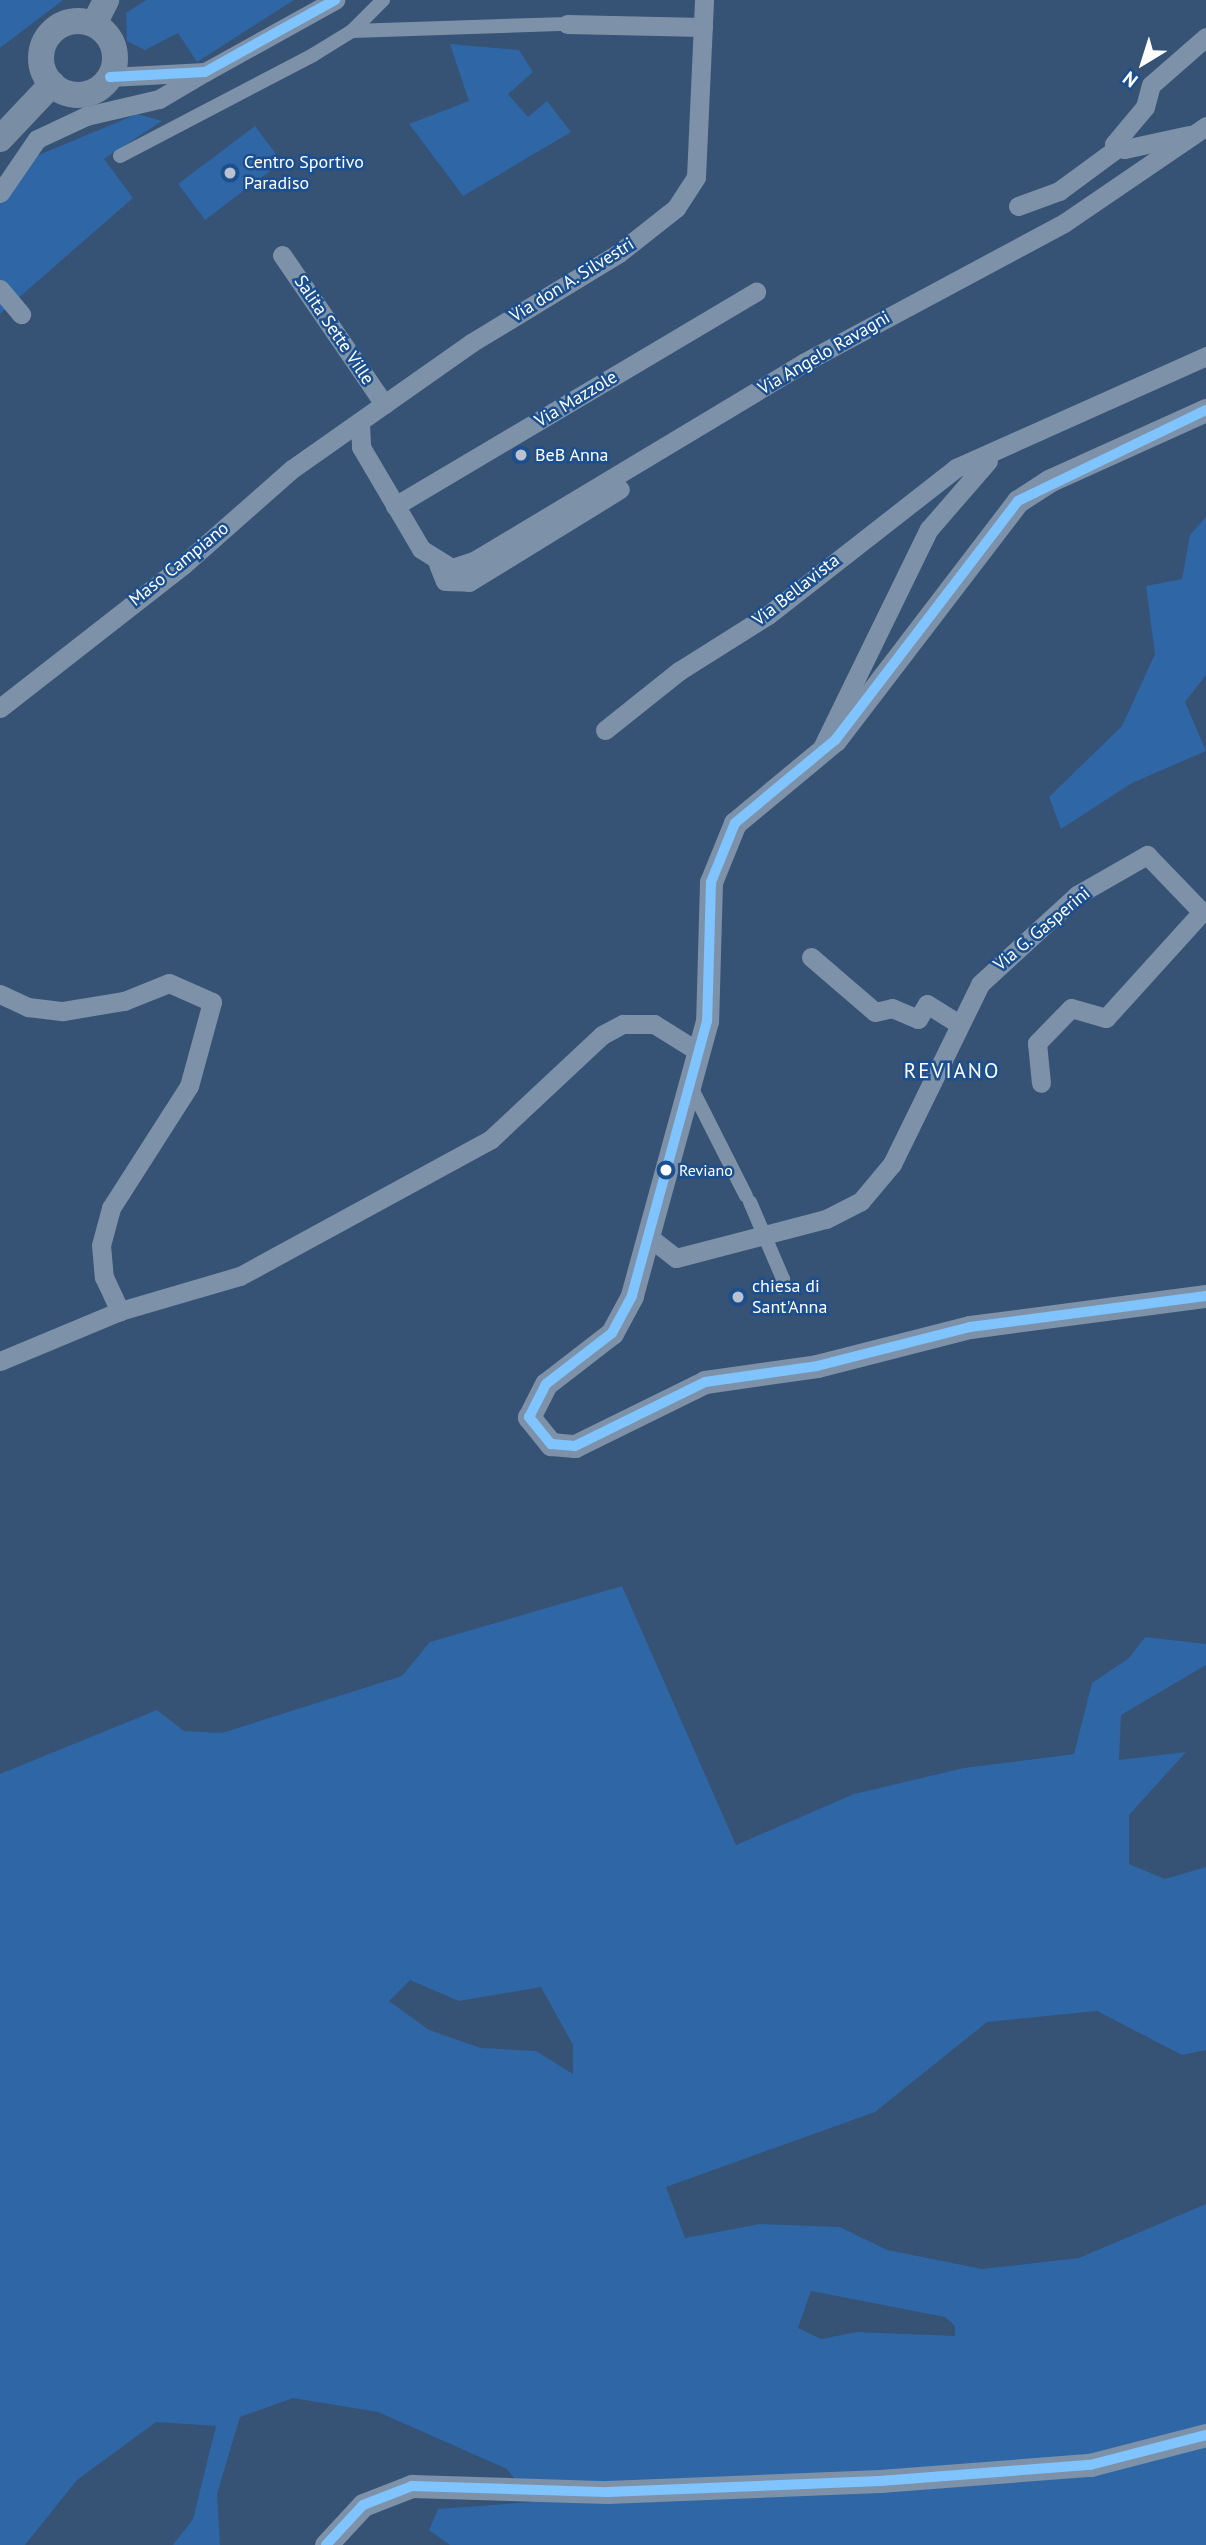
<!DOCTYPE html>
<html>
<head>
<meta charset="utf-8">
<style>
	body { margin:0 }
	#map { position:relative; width:1206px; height:2545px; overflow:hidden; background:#365274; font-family:"PT Sans",sans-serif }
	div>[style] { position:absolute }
	.green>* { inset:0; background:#2f66a5 }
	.pedestrian>* { height:14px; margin:-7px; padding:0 7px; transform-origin:7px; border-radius:7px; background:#7d92a8 }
	.minor>* { height:19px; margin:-9.5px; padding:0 9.5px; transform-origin:9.5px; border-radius:9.5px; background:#7d92a8 }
	.tertiary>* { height:23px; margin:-11.5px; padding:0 11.5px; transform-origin:11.5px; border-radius:11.5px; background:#7d92a8 }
	.secondary>* { height:26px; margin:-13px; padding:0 13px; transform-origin:13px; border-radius:13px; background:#798da4 }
	.secondary>.ring { margin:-13px; padding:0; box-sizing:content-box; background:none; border:26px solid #798da4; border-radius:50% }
	.bus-1>* { height:10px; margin:-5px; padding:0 5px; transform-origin:5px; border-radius:5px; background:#80c4ff }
	.dots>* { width:19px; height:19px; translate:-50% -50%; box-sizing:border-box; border:4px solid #1b4f8f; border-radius:50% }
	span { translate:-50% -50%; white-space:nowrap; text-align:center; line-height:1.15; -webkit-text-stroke:5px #1b4f8f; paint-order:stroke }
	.bus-label { font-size:16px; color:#fff }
	.left { translate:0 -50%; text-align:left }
	.poi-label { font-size:18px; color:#fff }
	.street-label { font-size:18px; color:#fff }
	.quarter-label { font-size:21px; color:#fff; letter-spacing:2px }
	.north { position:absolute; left:1108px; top:28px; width:70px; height:70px; -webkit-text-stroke:5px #1b4f8f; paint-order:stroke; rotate:218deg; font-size:19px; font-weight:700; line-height:28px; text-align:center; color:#fff }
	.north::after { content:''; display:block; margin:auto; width:24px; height:32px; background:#fff; clip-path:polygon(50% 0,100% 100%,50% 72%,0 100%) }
</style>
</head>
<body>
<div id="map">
	<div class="green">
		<div style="clip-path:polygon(0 0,63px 0,0 48px)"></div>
		<div style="clip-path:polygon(146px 0,294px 0,197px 62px,178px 33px,145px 50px,127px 41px,126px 13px)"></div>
		<div style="clip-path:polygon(450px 44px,519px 50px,533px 72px,508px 94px,528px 117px,547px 101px,571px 132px,463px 196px,409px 124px,469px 101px)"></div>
		<div style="clip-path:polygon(137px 114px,162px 121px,104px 159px,133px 198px,0 314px,0 186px,22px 162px)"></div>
		<div style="clip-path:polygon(255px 126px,282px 162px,205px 220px,178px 184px)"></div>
		<div style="clip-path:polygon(1206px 517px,1206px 675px,1185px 702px,1206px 751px,1132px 783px,1061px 829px,1049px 797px,1122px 726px,1155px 654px,1146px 586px,1182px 579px,1190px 535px)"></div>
		<div style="clip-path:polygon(evenodd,622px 1586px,736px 1845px,854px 1794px,964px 1768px,1074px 1754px,1092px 1683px,1129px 1658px,1145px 1637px,1206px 1644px,1206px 1665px,1121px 1715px,1119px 1760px,1186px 1752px,1129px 1815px,1129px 1864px,1165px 1879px,1206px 1867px,1206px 2050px,1182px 2055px,1097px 2011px,987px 2022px,875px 2112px,666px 2187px,685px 2238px,760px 2224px,840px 2227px,887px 2250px,982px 2269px,1079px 2258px,1206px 2204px,1206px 2545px,450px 2545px,429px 2530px,438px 2509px,532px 2502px,507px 2469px,378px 2412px,293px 2398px,240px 2417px,217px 2494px,220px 2545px,173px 2545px,193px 2519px,216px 2426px,156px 2422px,77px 2480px,25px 2545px,0 2545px,0 1774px,157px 1710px,184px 1731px,222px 1733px,402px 1676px,430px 1642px,622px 1586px,410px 1980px,459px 2001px,541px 1987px,573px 2045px,573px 2074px,536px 2051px,481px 2048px,429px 2030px,389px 2001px,410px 1980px,622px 1586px,811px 2291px,945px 2317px,955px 2326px,955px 2336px,857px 2332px,821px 2339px,798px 2328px,811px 2291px)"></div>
	</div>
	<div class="pedestrian">
		<div style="left:352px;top:31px;width:215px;rotate:-1.9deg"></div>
		<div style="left:120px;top:156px;width:218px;rotate:-27.6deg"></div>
		<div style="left:313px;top:55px;width:46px;rotate:-31.6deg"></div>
		<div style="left:352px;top:31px;width:44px;rotate:-45deg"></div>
		<div style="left:691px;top:1087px;width:122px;rotate:63.2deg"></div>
		<div style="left:750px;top:1202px;width:84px;rotate:66.8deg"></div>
		<div style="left:783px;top:1279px;width:9px;rotate:108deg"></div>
	</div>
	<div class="minor">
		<div style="left:567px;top:24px;width:136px;rotate:1.3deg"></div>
		<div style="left:110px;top:77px;width:95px;rotate:-3deg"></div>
		<div style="left:205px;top:72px;width:149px;rotate:-29deg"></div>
		<div style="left:1189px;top:135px;width:66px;rotate:167.8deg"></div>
		<div style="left:1124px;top:149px;width:11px;rotate:-153deg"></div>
		<div style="left:1114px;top:144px;width:48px;rotate:-50deg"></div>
		<div style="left:1145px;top:107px;width:23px;rotate:-75deg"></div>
		<div style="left:1151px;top:85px;width:73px;rotate:-41.1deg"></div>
		<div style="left:0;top:193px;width:65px;rotate:-55.6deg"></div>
		<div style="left:37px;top:139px;width:54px;rotate:-25.1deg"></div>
		<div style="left:86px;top:116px;width:75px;rotate:-13.1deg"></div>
		<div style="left:159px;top:99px;width:53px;rotate:-30.4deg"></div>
		<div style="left:1018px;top:206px;width:44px;rotate:-20.1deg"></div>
		<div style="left:1059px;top:191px;width:74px;rotate:-36.3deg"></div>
		<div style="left:282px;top:255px;width:181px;rotate:55.6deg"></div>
		<div style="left:0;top:289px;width:33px;rotate:50deg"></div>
		<div style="left:360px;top:425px;width:22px;rotate:87deg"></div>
		<div style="left:361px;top:447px;width:118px;rotate:59.5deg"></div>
		<div style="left:421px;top:549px;width:36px;rotate:32deg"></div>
		<div style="left:452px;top:568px;width:23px;rotate:-18deg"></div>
		<div style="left:474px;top:561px;width:384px;rotate:-31deg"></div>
		<div style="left:803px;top:363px;width:296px;rotate:-28.2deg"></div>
		<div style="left:1064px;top:223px;width:172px;rotate:-34.3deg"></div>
		<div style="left:395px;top:506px;width:420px;rotate:-30.7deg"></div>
		<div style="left:438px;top:564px;width:18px;rotate:68deg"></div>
		<div style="left:445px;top:581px;width:24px;rotate:2deg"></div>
		<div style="left:469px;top:582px;width:177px;rotate:-31.6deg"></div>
		<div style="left:0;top:708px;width:232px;rotate:-38deg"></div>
		<div style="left:183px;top:565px;width:145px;rotate:-41.4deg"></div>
		<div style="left:292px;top:469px;width:219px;rotate:-35.1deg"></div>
		<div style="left:471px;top:343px;width:173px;rotate:-31.3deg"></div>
		<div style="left:619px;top:253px;width:73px;rotate:-38.3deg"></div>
		<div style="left:676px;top:208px;width:37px;rotate:-57deg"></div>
		<div style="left:696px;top:177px;width:177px;rotate:-87.4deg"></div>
		<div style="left:605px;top:730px;width:95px;rotate:-38.6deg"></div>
		<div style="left:679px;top:671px;width:105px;rotate:-32.2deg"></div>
		<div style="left:768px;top:615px;width:239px;rotate:-38deg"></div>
		<div style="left:956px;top:468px;width:274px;rotate:-24.1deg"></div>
		<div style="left:820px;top:752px;width:248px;rotate:-64deg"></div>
		<div style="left:929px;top:529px;width:90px;rotate:-49.1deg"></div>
		<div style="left:811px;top:957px;width:84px;rotate:40.7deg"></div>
		<div style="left:875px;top:1012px;width:17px;rotate:-13deg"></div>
		<div style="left:892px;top:1008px;width:28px;rotate:23deg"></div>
		<div style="left:918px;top:1019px;width:17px;rotate:-59deg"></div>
		<div style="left:927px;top:1004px;width:36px;rotate:32deg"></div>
		<div style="left:0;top:994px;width:31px;rotate:25deg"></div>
		<div style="left:28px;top:1007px;width:35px;rotate:7deg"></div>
		<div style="left:63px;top:1011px;width:62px;rotate:-9.3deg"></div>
		<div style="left:124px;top:1001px;width:48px;rotate:-21.8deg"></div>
		<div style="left:169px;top:983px;width:47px;rotate:23.8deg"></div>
		<div style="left:212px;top:1002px;width:87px;rotate:105.3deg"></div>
		<div style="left:189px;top:1086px;width:145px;rotate:122.6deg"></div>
		<div style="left:111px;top:1208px;width:38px;rotate:105deg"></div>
		<div style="left:101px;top:1245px;width:32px;rotate:85deg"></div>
		<div style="left:104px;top:1277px;width:38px;rotate:65deg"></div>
		<div style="left:649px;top:1237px;width:34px;rotate:38deg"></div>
		<div style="left:676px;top:1258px;width:155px;rotate:-14.6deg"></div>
		<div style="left:826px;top:1219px;width:39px;rotate:-27deg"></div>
		<div style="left:861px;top:1201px;width:48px;rotate:-50deg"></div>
		<div style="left:892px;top:1164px;width:200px;rotate:-63.9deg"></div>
		<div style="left:980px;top:984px;width:132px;rotate:-42.5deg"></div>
		<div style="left:1077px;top:895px;width:81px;rotate:-29.7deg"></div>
		<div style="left:1147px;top:855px;width:79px;rotate:46deg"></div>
		<div style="left:1202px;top:912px;width:143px;rotate:132.2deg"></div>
		<div style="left:1106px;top:1018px;width:36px;rotate:-164deg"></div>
		<div style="left:1071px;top:1008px;width:49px;rotate:134.2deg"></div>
		<div style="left:1037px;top:1043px;width:40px;rotate:84.3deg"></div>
		<div style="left:0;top:1361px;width:130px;rotate:-22.6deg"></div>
		<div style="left:120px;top:1311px;width:125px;rotate:-16.3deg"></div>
		<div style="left:240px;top:1276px;width:286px;rotate:-28.6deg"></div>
		<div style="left:491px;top:1139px;width:152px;rotate:-43.1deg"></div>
		<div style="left:602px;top:1035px;width:24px;rotate:-28deg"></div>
		<div style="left:623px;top:1024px;width:31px"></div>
		<div style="left:654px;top:1024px;width:53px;rotate:31.9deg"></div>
	</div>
	<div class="tertiary">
		<div style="left:1206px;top:410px;width:172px;rotate:155.7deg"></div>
		<div style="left:1049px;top:481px;width:37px;rotate:147deg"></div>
		<div style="left:1018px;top:501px;width:301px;rotate:127.4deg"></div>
		<div style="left:835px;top:740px;width:130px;rotate:140.3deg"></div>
		<div style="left:735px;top:823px;width:64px;rotate:112.1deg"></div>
		<div style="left:711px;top:882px;width:139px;rotate:91.6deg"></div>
		<div style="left:707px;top:1021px;width:285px;rotate:105.3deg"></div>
		<div style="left:632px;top:1296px;width:42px;rotate:118.4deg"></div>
		<div style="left:612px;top:1333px;width:83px;rotate:142.3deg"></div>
		<div style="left:546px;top:1384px;width:37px;rotate:117deg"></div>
		<div style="left:529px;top:1417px;width:35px;rotate:51deg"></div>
		<div style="left:551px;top:1444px;width:24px;rotate:5deg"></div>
		<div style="left:575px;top:1446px;width:145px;rotate:-26.2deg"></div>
		<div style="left:705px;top:1382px;width:113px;rotate:-8.1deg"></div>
		<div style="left:817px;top:1366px;width:158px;rotate:-14.3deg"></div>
		<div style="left:970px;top:1327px;width:238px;rotate:-7.5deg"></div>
		<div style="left:326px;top:2545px;width:54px;rotate:-47.2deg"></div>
		<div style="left:363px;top:2505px;width:53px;rotate:-21.2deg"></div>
		<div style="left:412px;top:2486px;width:195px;rotate:1.8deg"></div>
		<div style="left:607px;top:2492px;width:273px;rotate:-2.3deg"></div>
		<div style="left:880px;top:2481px;width:211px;rotate:-4.4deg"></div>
		<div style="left:1090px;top:2465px;width:120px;rotate:-14.5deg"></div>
	</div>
	<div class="secondary">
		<div class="ring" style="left:41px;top:21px;width:48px;height:48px"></div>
		<div style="left:94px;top:24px;width:27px;rotate:-63deg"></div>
		<div style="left:0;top:139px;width:76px;rotate:-46.6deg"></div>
	</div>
	<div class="bus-1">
		<div style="left:110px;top:77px;width:95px;rotate:-3deg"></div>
		<div style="left:205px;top:72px;width:149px;rotate:-29deg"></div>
		<div style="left:1206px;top:410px;width:209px;rotate:154.2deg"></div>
		<div style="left:1018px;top:501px;width:301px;rotate:127.4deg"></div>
		<div style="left:835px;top:740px;width:130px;rotate:140.3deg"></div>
		<div style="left:735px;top:823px;width:64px;rotate:112.1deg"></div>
		<div style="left:711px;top:882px;width:139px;rotate:91.6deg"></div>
		<div style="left:707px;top:1021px;width:285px;rotate:105.3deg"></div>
		<div style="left:632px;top:1296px;width:42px;rotate:118.4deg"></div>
		<div style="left:612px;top:1333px;width:83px;rotate:142.3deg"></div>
		<div style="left:546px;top:1384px;width:37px;rotate:117deg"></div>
		<div style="left:529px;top:1417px;width:35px;rotate:51deg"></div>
		<div style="left:551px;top:1444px;width:24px;rotate:5deg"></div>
		<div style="left:575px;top:1446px;width:145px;rotate:-26.2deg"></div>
		<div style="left:705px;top:1382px;width:113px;rotate:-8.1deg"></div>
		<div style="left:817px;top:1366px;width:158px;rotate:-14.3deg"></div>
		<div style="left:970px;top:1327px;width:238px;rotate:-7.5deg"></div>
		<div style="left:326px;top:2545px;width:54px;rotate:-47.2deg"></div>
		<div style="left:363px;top:2505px;width:53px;rotate:-21.2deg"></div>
		<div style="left:412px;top:2486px;width:195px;rotate:1.8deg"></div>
		<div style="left:607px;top:2492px;width:273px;rotate:-2.3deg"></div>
		<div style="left:880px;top:2481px;width:211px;rotate:-4.4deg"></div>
		<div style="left:1090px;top:2465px;width:120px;rotate:-14.5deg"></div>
	</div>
	<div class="dots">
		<div style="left:230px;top:173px;background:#b9c2ce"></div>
		<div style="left:521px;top:455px;background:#b9c2ce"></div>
		<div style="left:666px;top:1170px;background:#fff"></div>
		<div style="left:738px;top:1297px;background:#b9c2ce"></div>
	</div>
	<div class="bus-label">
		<span class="left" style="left:679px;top:1170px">Reviano</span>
	</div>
	<div class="poi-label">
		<span class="left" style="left:244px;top:173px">Centro Sportivo<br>Paradiso</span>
		<span class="left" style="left:535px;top:455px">BeB Anna</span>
		<span class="left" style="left:752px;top:1297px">chiesa di<br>Sant'Anna</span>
	</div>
	<div class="street-label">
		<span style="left:572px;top:280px;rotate:-32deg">Via don A. Silvestri</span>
		<span style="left:334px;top:330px;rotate:56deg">Salita Sette Ville</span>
		<span style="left:824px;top:353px;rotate:-30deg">Via Angelo Ravagni</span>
		<span style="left:576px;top:399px;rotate:-31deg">Via Mazzole</span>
		<span style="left:179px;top:564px;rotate:-39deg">Maso Campiano</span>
		<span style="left:796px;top:590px;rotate:-38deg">Via Bellavista</span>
		<span style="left:1042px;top:929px;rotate:-40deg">Via G. Gasperini</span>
	</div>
	<div class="quarter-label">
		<span style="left:952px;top:1071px">REVIANO</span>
	</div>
	<div class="north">N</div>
</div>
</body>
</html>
